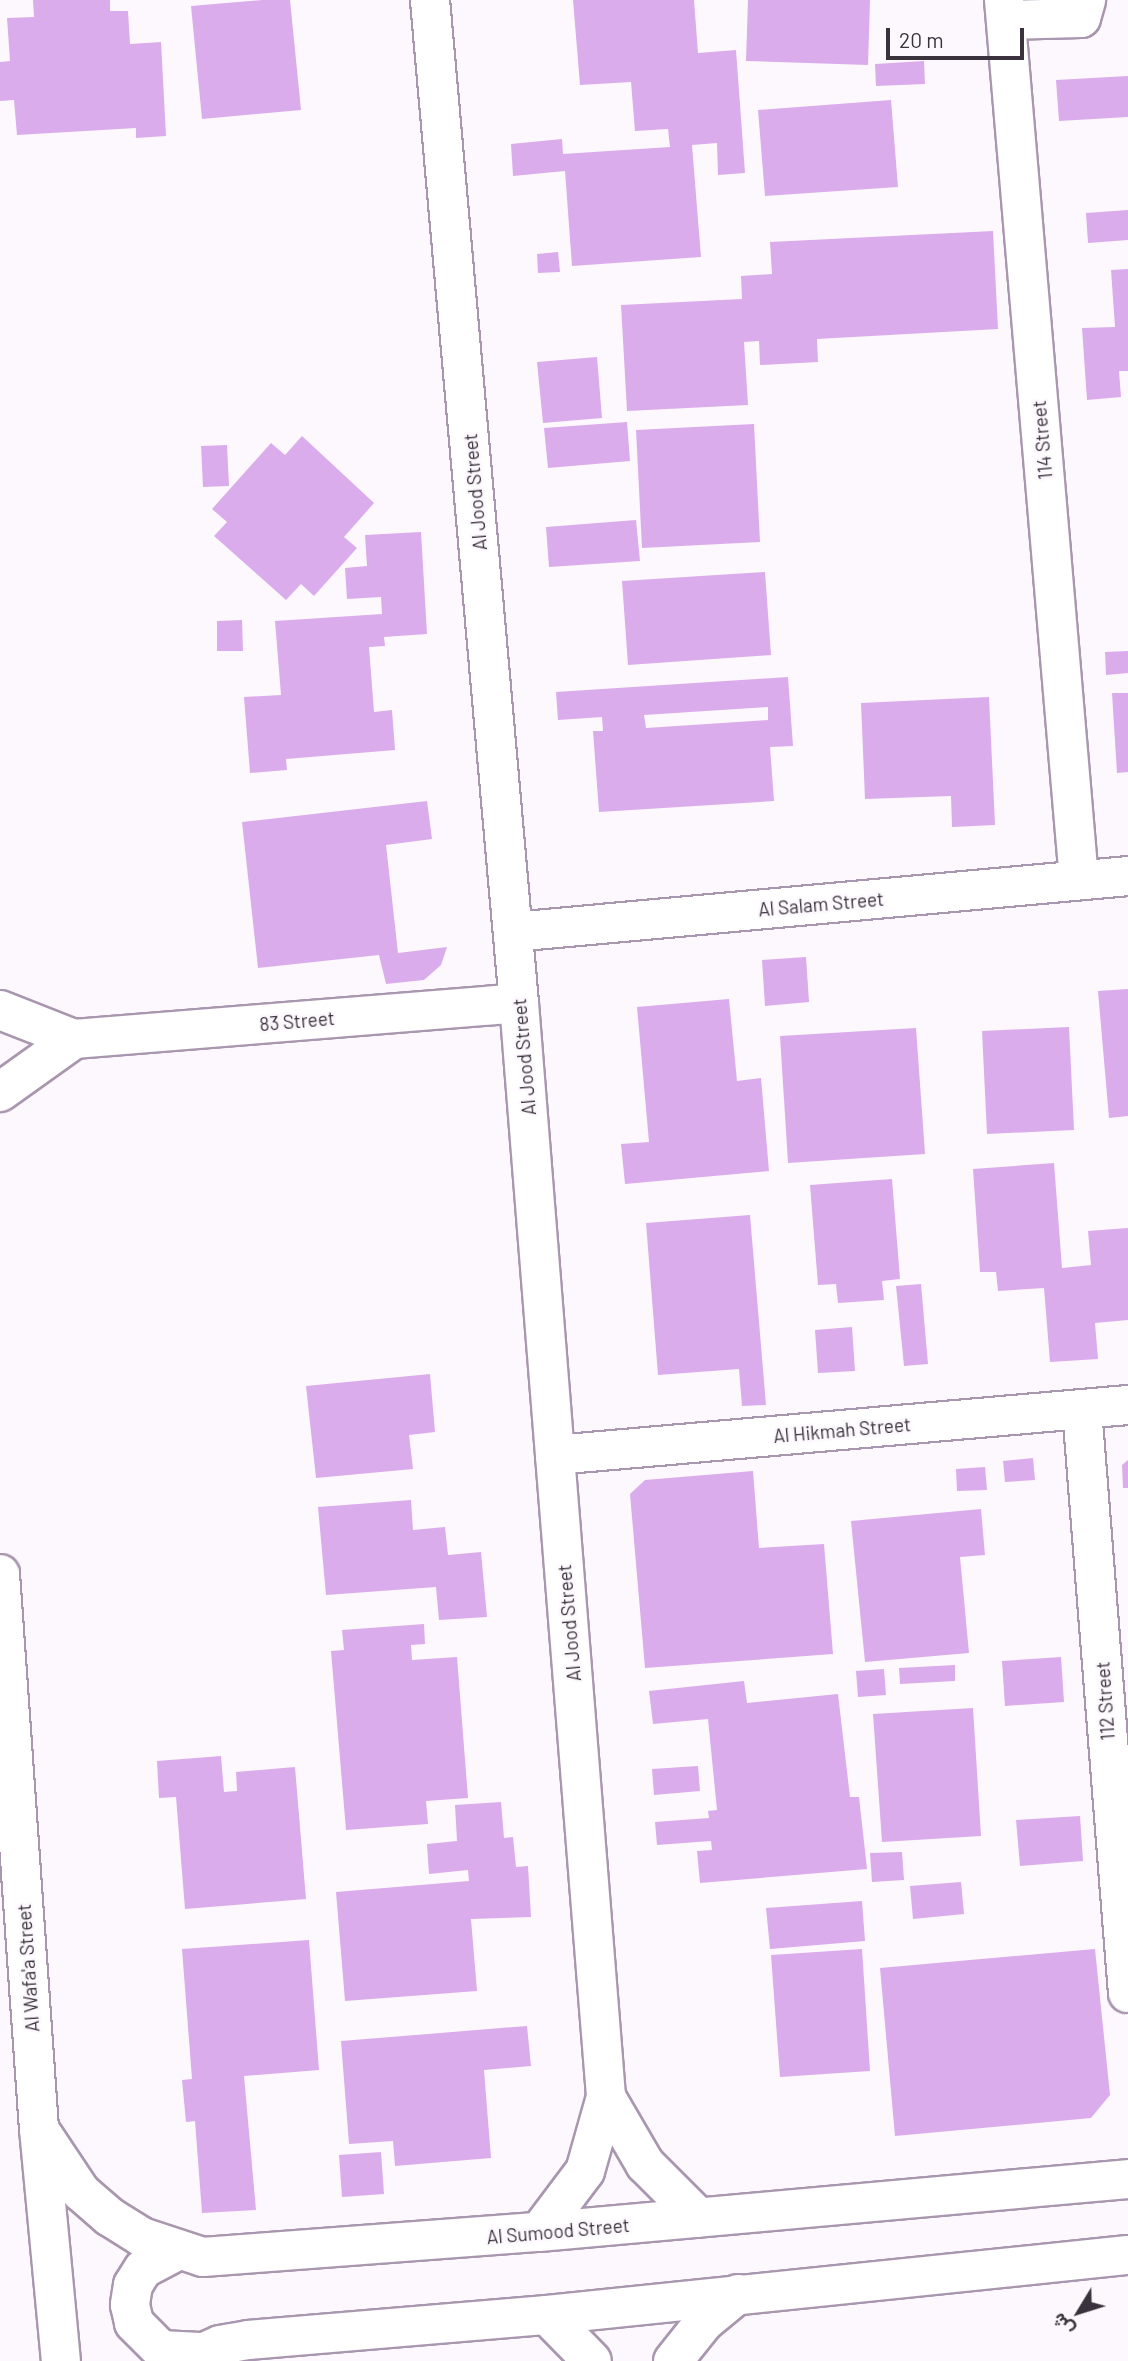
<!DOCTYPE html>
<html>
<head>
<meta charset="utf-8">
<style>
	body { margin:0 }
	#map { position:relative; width:1128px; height:2361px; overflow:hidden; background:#fcf8fd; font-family:Barlow,Vazirmatn,sans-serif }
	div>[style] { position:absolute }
	.building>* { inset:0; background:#dbacec }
	.roads { filter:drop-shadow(2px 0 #a996af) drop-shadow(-2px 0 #a996af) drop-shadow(0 2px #a996af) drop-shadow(0 -2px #a996af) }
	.minor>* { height:38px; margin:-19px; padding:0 19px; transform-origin:19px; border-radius:19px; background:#fff }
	span { translate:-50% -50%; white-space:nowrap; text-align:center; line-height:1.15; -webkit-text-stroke:5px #fcf8fd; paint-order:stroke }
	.street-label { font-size:19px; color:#3a323d }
	.north { position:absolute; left:1044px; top:2277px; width:70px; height:70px; -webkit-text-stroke:5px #fcf8fd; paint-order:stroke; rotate:232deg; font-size:19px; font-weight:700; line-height:28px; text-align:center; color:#3a323d }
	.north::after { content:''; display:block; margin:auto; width:24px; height:32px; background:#3a323d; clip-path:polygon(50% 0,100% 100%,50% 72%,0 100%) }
	.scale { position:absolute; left:886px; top:28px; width:138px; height:32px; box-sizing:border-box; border:4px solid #3a323d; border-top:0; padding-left:9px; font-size:21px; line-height:24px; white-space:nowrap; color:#3a323d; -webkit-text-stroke:5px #fcf8fd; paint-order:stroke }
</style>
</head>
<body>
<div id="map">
	<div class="building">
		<div style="clip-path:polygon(33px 0,110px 0,110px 11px,128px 11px,130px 44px,161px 42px,166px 136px,136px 138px,136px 128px,17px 135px,14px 100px,0 101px,0 62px,10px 61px,7px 18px,34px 17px)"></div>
		<div style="clip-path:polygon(262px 0,290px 0,301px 110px,202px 119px,191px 6px)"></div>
		<div style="clip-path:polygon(573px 0,694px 0,698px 53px,736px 50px,745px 173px,718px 175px,717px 143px,692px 145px,701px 257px,572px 266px,565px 171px,513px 176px,511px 144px,562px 139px,563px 154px,670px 147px,668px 129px,635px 131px,631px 82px,580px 85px)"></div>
		<div style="clip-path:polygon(748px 0,870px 0,868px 65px,746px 61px)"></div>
		<div style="clip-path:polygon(924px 61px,925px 84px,876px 86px,875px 64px)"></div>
		<div style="clip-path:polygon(1128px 76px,1128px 117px,1059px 121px,1056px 80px)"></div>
		<div style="clip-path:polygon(891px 100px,898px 187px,765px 196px,758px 110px)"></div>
		<div style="clip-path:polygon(1128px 210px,1128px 240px,1088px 243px,1086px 213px)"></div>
		<div style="clip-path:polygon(993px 231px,998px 329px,817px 339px,818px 362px,760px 365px,759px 341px,744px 342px,748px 405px,627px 411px,621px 305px,742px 299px,741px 276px,772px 274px,770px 242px)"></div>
		<div style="clip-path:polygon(558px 252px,560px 272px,538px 273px,537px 254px)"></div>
		<div style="clip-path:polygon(1128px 269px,1128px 371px,1119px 371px,1121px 397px,1087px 400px,1082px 328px,1115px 327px,1111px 270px)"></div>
		<div style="clip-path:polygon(597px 357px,602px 418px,543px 423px,537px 362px)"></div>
		<div style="clip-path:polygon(627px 422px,630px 461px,548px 468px,544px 428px)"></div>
		<div style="clip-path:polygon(754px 424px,760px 542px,642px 548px,636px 430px)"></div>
		<div style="clip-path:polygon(302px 436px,374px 503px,344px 537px,357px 548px,314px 596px,301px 584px,286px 600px,214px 536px,227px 522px,212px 509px,271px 443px,285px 455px)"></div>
		<div style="clip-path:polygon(227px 445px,229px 486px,203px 487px,201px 446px)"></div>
		<div style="clip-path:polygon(636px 520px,640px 561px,549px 567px,546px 527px)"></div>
		<div style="clip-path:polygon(421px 532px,427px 634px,384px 637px,385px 646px,369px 647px,374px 712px,392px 710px,395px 750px,286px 759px,287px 770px,250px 773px,244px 697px,281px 695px,275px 621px,382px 614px,381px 597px,347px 599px,345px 568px,367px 566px,365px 535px)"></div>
		<div style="clip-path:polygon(765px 572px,771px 655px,628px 665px,622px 581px)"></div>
		<div style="clip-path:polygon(242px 620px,243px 651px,217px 651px,217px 621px)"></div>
		<div style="clip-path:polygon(1128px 651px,1128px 673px,1106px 675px,1105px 652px)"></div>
		<div style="clip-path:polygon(evenodd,788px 677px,793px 746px,770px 747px,774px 801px,599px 812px,593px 731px,603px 731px,602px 717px,558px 720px,556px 692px,788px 677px,768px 707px,768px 720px,646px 728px,644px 715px,768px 707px)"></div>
		<div style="clip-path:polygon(1112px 693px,1128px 693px,1128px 772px,1117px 773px)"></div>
		<div style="clip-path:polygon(989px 697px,995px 825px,952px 827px,951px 796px,865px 799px,861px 703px)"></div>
		<div style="clip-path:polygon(427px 801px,432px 839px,386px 845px,398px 953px,447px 947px,441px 965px,424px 980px,386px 984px,379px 955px,258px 968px,242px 822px)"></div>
		<div style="clip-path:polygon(806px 957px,809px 1002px,765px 1006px,762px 960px)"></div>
		<div style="clip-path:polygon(1128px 989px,1128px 1116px,1109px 1118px,1098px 991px)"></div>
		<div style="clip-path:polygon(729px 999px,737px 1081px,761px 1078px,769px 1171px,625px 1184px,621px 1144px,649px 1142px,637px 1007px)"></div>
		<div style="clip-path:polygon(1069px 1027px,1074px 1130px,987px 1134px,982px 1031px)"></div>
		<div style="clip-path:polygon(916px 1028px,925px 1154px,788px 1163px,780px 1036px)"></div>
		<div style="clip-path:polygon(1054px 1163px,1062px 1268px,1091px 1265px,1088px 1231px,1128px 1228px,1128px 1320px,1095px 1323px,1098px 1359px,1050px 1362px,1044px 1288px,998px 1291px,996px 1272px,980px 1272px,973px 1169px)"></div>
		<div style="clip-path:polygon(892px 1179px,900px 1279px,882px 1281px,884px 1300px,838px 1303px,836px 1284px,818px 1285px,810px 1185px)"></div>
		<div style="clip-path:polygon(750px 1215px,766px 1405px,742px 1406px,739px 1369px,658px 1375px,646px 1223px)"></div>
		<div style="clip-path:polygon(921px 1284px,928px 1364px,904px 1366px,896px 1286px)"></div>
		<div style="clip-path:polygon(852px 1327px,855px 1371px,818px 1373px,815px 1330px)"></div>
		<div style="clip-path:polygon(430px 1374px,435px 1432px,409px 1435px,413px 1469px,316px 1478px,306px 1386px)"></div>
		<div style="clip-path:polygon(1033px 1458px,1035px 1480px,1005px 1482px,1003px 1461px)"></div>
		<div style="clip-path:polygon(1128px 1460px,1128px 1488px,1123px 1488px,1122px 1465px)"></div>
		<div style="clip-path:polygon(985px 1467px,987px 1490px,957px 1491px,956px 1469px)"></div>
		<div style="clip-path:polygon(753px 1471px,759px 1548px,824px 1544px,833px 1654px,645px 1668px,630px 1494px,645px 1480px)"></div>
		<div style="clip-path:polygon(411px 1500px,413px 1530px,445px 1527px,448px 1555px,481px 1552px,487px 1617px,439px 1620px,436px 1587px,326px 1595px,318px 1507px)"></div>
		<div style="clip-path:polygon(981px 1509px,985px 1555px,960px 1557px,969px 1653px,865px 1662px,851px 1521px)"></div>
		<div style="clip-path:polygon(424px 1624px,425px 1644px,411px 1645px,412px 1660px,457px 1657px,468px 1798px,426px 1801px,428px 1824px,346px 1830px,331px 1651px,344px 1650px,342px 1630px)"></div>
		<div style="clip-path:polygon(1061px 1657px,1064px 1702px,1005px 1706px,1002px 1661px)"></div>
		<div style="clip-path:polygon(955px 1665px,955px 1681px,900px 1684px,899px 1668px)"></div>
		<div style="clip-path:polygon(884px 1669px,886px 1695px,858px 1697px,856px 1671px)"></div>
		<div style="clip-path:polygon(744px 1681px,747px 1703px,838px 1694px,850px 1797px,859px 1797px,867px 1869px,700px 1883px,697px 1851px,712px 1850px,711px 1841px,657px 1845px,655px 1822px,709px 1818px,708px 1811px,717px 1810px,708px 1719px,653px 1724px,649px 1691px)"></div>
		<div style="clip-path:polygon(973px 1708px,981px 1836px,882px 1842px,873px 1714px)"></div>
		<div style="clip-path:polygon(221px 1756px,224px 1792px,237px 1791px,236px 1772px,295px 1767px,306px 1899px,185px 1909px,176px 1797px,159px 1798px,157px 1761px)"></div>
		<div style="clip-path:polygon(698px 1766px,700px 1791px,654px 1795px,652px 1769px)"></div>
		<div style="clip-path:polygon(501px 1802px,504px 1838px,513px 1837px,516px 1867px,528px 1866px,531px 1917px,471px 1919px,477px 1991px,345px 2001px,336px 1892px,469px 1881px,468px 1870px,429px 1874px,427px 1844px,457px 1841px,455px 1805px)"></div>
		<div style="clip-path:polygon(1080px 1816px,1083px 1861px,1020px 1866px,1016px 1820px)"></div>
		<div style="clip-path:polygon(902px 1852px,904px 1880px,872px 1882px,870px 1853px)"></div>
		<div style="clip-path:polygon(961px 1882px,964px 1914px,913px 1919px,910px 1886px)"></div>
		<div style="clip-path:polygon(862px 1901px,865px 1941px,770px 1949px,766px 1908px)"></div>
		<div style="clip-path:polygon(309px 1940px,319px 2070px,244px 2076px,256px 2210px,202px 2213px,195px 2121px,186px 2122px,182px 2080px,192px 2079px,182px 1949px)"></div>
		<div style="clip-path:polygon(862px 1949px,870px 2071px,780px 2077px,771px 1955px)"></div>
		<div style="clip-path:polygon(1095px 1949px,1110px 2095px,1091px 2118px,895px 2136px,880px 1968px)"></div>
		<div style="clip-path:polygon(527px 2026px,531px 2066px,484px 2070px,491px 2158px,395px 2166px,393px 2141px,349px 2144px,341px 2041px)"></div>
		<div style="clip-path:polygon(381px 2152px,384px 2194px,342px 2197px,339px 2155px)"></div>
	</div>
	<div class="roads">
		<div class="minor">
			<div style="left:430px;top:0;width:1007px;rotate:84.93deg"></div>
			<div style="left:519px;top:1003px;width:1097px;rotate:85.45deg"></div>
			<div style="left:606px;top:2097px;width:77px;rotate:105.8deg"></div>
			<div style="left:585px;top:2171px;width:76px;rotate:127deg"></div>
			<div style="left:1004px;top:0;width:883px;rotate:85.13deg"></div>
			<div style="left:1006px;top:20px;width:75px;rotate:-1.5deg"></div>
			<div style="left:1081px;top:18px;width:19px;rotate:-74deg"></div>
			<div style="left:513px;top:932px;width:618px;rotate:-5.2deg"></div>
			<div style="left:0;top:1010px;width:79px;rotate:21.4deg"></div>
			<div style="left:74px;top:1039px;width:446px;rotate:-4.6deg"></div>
			<div style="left:0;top:1092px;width:91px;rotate:-35.6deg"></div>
			<div style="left:1082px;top:1409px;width:586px;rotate:85.5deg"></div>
			<div style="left:555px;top:1455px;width:575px;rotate:-4.99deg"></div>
			<div style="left:0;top:1574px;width:556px;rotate:85.98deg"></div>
			<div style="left:39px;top:2129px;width:233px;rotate:84.6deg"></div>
			<div style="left:606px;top:2097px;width:78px;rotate:59.8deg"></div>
			<div style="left:645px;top:2164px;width:76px;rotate:45deg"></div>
			<div style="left:39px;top:2129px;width:76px;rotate:56.3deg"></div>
			<div style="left:81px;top:2192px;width:38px;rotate:41deg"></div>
			<div style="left:110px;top:2217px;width:38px;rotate:32deg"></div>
			<div style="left:142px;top:2237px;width:64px;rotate:18.2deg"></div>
			<div style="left:203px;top:2257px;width:337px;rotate:-4.3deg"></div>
			<div style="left:539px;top:2232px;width:591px;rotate:-5.14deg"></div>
			<div style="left:177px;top:2251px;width:38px;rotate:152deg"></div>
			<div style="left:143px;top:2269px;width:19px;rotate:122deg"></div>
			<div style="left:133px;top:2285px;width:20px;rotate:99deg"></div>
			<div style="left:130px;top:2305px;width:18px;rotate:77deg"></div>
			<div style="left:134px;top:2323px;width:38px;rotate:45deg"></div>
			<div style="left:161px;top:2350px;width:39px;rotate:3deg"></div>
			<div style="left:547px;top:2315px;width:64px;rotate:45.6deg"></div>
			<div style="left:184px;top:2361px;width:39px;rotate:-24deg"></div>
			<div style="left:220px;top:2345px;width:28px;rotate:-10deg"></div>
			<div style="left:248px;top:2340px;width:300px;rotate:-4.8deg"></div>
			<div style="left:547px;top:2315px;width:584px;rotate:-5.9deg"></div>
			<div style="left:673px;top:2361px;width:50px;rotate:-51.5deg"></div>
			<div style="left:704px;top:2322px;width:44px;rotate:-39.5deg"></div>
		</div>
	</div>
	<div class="street-label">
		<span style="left:1042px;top:440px;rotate:-95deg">114 Street</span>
		<span style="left:475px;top:492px;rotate:-95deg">Al Jood Street</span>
		<span style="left:821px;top:904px;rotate:-5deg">Al Salam Street</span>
		<span style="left:297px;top:1021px;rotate:-5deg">83 Street</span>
		<span style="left:524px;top:1057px;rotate:-95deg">Al Jood Street</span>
		<span style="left:842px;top:1430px;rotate:-5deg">Al Hikmah Street</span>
		<span style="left:569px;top:1623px;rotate:-95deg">Al Jood Street</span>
		<span style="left:1105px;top:1701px;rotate:-94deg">112 Street</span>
		<span style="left:28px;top:1968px;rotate:-94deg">Al Wafa'a Street</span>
		<span style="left:558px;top:2231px;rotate:-5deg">Al Sumood Street</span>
	</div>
	<div class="north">ش</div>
	<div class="scale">20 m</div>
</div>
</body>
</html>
